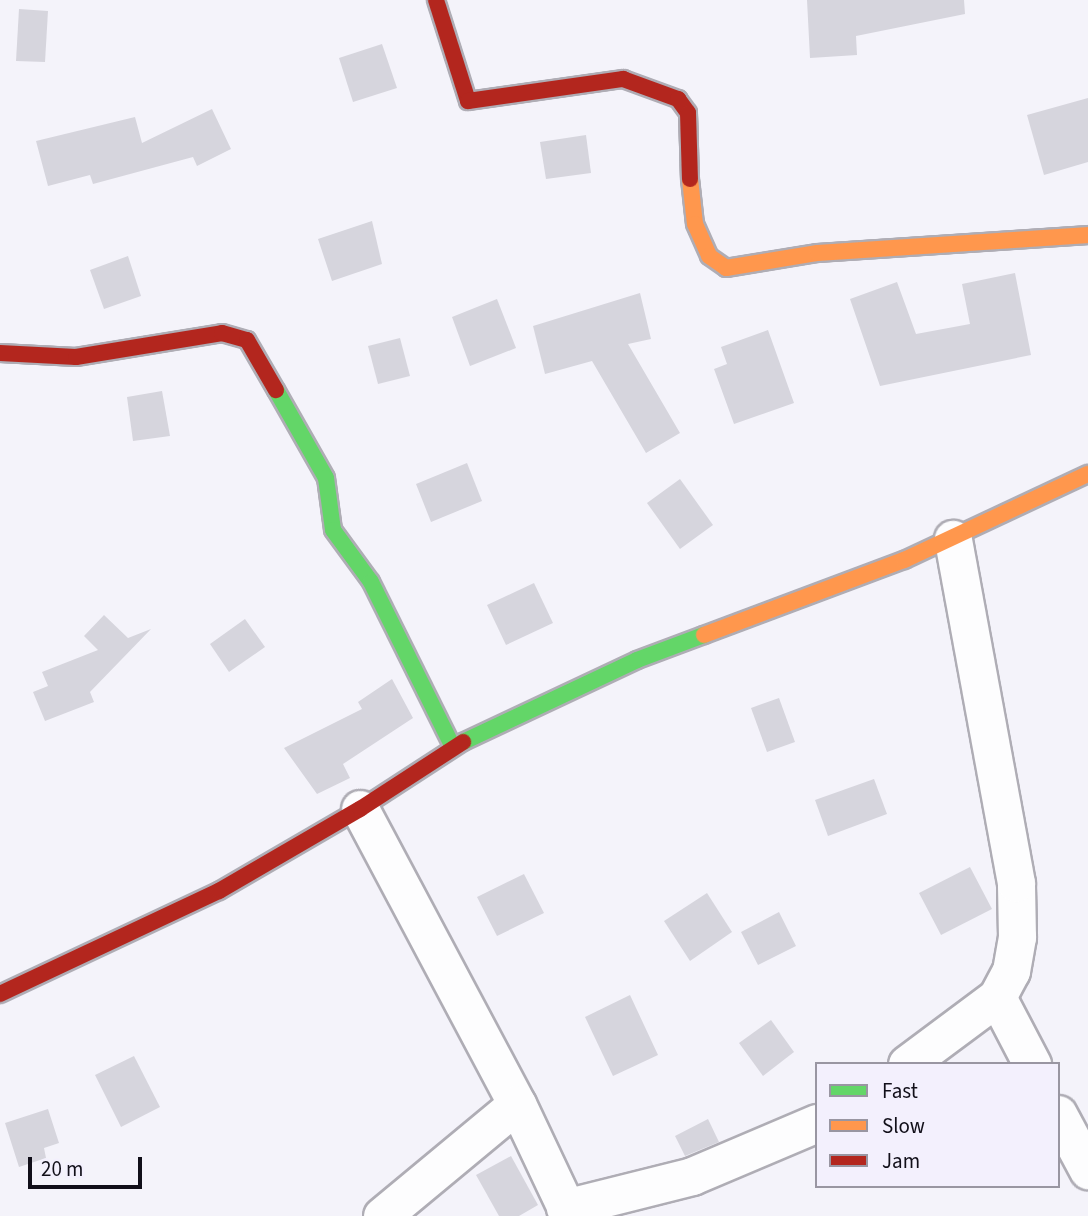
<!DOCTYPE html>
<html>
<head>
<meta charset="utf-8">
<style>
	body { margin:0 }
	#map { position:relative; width:1088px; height:1216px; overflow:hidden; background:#f4f3fa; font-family:"Source Sans 3",sans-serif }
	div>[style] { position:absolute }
	.building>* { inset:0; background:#d6d5dd }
	.roads { filter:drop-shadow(2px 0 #afadb5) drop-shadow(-2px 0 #afadb5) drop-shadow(0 2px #afadb5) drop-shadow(0 -2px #afadb5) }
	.street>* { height:37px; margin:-18.5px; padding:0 18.5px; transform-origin:18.5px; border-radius:18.5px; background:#fdfdfe }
	.fast>* { height:16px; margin:-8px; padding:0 8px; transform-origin:8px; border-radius:8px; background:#63d668 }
	.slow>* { height:16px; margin:-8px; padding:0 8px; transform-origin:8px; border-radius:8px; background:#ff974d }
	.jam>* { height:16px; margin:-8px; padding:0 8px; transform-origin:8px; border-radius:8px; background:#b3261e }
	span { translate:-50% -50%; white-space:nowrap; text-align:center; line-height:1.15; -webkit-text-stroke:5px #f3f0fd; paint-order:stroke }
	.legend { position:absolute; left:815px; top:1062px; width:245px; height:126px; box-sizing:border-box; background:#f3f0fd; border:2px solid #9996a2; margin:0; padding:9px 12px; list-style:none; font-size:21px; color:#110f19 }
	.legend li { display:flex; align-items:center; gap:14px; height:35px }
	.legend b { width:35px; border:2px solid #9996a2 }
	.scale { position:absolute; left:28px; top:1157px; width:114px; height:32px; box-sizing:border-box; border:4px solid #110f19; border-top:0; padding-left:9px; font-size:21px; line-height:24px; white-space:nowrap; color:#110f19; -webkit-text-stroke:5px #f3f0fd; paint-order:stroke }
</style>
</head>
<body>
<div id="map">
	<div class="building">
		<div style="clip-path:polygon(807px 0,964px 0,965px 14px,856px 36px,857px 55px,810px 58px)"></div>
		<div style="clip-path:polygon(19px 9px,48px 11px,45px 62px,16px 61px)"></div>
		<div style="clip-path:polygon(382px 44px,397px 88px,353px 102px,339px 58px)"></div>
		<div style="clip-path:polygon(1088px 98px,1088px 162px,1044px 175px,1027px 115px)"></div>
		<div style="clip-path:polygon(212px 109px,231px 149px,197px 166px,193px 157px,93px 184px,90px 175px,48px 186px,36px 141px,135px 117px,142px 143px)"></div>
		<div style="clip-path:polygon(586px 135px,591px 173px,546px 179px,540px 142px)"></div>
		<div style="clip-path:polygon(372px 221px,382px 264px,332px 281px,318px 239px)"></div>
		<div style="clip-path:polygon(128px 256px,141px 296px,104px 309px,90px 270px)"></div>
		<div style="clip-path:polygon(1015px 273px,1031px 355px,880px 386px,850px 299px,897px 282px,916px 334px,970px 324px,962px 284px)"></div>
		<div style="clip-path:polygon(640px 293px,651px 339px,628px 344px,680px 433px,646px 453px,592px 361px,545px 374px,533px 326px)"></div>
		<div style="clip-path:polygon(497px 299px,516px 348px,470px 366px,452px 317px)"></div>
		<div style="clip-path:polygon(768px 330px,794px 403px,734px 424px,714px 369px,727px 364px,721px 347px)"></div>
		<div style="clip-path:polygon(400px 338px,410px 376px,378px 384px,368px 346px)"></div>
		<div style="clip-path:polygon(162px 391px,170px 436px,133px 441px,127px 397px)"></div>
		<div style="clip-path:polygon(467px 463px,482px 501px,431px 522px,416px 484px)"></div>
		<div style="clip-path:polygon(680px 479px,713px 525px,680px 549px,647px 503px)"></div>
		<div style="clip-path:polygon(534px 583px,553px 623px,506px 645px,487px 605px)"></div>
		<div style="clip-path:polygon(104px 615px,128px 638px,151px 629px,90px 692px,94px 702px,45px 721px,33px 692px,48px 686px,42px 672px,98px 650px,84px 636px)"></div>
		<div style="clip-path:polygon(245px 619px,265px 647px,229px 672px,210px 644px)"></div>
		<div style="clip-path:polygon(392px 679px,413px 718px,343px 764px,350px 778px,317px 794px,284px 748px,362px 709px,358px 702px)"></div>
		<div style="clip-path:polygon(779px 698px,795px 742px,767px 752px,751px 708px)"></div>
		<div style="clip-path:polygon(874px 779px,887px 814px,828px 836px,815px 800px)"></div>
		<div style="clip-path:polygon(970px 867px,992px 909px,941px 935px,919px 893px)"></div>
		<div style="clip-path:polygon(524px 874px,544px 913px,497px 936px,477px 897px)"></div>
		<div style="clip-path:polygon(707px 893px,732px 932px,690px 961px,664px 921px)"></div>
		<div style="clip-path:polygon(779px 912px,796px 946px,758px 965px,741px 932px)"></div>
		<div style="clip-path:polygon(630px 995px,658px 1055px,613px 1076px,585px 1017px)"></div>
		<div style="clip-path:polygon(771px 1020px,794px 1052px,763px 1076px,739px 1043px)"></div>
		<div style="clip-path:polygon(134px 1056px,160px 1107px,121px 1127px,95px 1075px)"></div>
		<div style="clip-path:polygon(48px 1109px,59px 1143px,44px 1148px,46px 1158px,19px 1167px,5px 1123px)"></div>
		<div style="clip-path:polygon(708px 1119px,719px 1142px,685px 1156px,675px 1136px)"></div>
		<div style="clip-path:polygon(511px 1156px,538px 1205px,519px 1216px,499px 1216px,476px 1175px)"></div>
	</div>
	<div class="roads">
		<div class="street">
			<div style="left:360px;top:809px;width:334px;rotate:62deg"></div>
			<div style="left:517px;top:1104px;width:124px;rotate:64.7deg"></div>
			<div style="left:997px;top:997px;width:76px;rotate:62.4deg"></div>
			<div style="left:907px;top:1064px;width:112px;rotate:-36.7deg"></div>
			<div style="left:997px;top:997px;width:30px;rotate:-62deg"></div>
			<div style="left:1011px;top:971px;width:35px;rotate:-80deg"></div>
			<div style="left:1017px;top:937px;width:54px;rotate:-91.1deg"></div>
			<div style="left:1016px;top:883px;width:350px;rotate:-100.4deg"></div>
			<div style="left:1058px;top:1114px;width:64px;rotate:61.8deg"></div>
			<div style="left:565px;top:1208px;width:131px;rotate:-14.1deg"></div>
			<div style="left:692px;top:1176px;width:136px;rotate:-23deg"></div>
			<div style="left:382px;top:1216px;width:175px;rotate:-39.7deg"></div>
		</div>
		<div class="fast">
			<div style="left:276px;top:390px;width:101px;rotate:60.4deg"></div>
			<div style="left:326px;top:478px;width:52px;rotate:82.3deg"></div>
			<div style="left:333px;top:530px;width:64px;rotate:53.8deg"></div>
			<div style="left:371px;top:582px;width:184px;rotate:63.6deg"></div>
			<div style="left:463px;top:742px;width:192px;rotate:-25.2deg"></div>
			<div style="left:637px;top:660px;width:72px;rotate:-20.5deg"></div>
		</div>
		<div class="slow">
			<div style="left:690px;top:179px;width:45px;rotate:83.7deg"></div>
			<div style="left:695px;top:224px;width:35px;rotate:66deg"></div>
			<div style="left:709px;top:256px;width:21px;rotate:35deg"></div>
			<div style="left:726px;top:268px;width:93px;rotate:-9.3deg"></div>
			<div style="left:818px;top:253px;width:271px;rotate:-3.8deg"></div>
			<div style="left:704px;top:635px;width:214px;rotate:-20.6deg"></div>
			<div style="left:904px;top:560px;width:203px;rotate:-25.1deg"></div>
		</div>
		<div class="jam">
			<div style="left:436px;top:0;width:106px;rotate:72.4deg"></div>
			<div style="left:468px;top:101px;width:157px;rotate:-8.1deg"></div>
			<div style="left:623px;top:79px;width:59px;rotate:20deg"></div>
			<div style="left:678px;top:99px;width:17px;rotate:54deg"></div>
			<div style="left:688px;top:113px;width:66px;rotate:88.3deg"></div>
			<div style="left:0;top:353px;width:76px;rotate:3deg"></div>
			<div style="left:76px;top:357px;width:148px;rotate:-9.3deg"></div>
			<div style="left:222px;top:333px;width:26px;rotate:16deg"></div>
			<div style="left:247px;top:340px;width:58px;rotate:59.9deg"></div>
			<div style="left:0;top:994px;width:242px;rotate:-25.2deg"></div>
			<div style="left:219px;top:891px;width:163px;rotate:-30.2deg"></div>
			<div style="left:360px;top:809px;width:123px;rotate:-33deg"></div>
		</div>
	</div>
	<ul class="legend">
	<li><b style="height:9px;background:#63d668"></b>Fast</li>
	<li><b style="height:9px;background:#ff974d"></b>Slow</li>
	<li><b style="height:9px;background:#b3261e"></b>Jam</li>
	</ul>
	<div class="scale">20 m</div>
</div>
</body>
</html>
